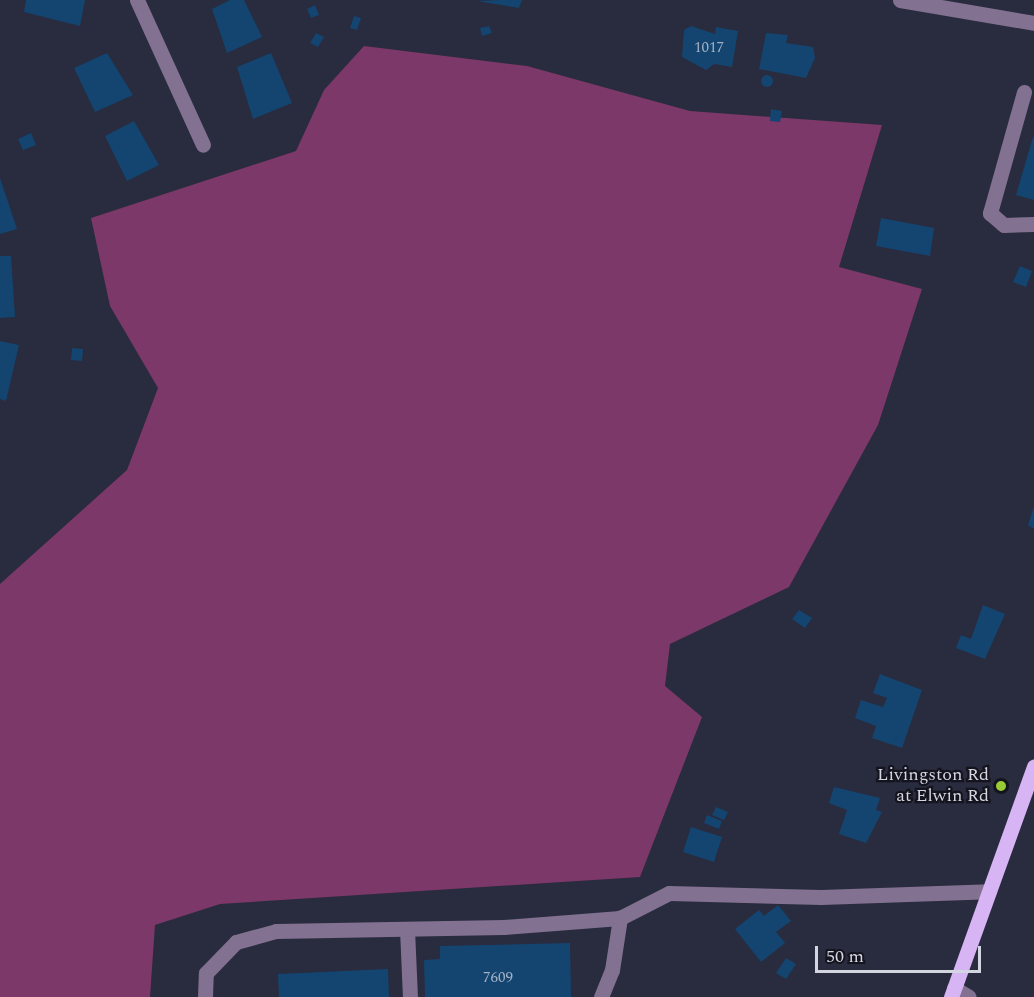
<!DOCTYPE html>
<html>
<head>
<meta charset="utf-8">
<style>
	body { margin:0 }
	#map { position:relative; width:1034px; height:997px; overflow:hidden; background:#292b3e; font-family:Spectral,serif }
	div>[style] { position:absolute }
	.forest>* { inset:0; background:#7b3868 }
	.building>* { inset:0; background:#134570 }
	.round { border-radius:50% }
	.minor>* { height:15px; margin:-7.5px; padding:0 7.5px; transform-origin:7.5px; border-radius:7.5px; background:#827190 }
	.major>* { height:15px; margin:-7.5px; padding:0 7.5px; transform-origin:7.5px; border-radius:7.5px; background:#d7b4f4 }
	.dots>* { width:16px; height:16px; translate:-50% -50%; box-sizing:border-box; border:3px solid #13141d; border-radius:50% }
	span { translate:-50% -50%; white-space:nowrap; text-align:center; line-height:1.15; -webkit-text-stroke:4.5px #13141d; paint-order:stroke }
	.number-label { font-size:15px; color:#a3b1c5 }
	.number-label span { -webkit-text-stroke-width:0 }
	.poi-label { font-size:18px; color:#d3d5e1 }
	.right { translate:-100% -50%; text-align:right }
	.scale { position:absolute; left:815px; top:946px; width:166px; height:27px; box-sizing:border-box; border:3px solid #d3d5e1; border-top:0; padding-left:8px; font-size:18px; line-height:21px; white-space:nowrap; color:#d3d5e1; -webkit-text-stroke:4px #13141d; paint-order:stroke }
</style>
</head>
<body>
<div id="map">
	<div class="forest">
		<div style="clip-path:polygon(364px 46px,527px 66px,690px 111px,882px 125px,839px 267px,922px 289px,878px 425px,789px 587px,670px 644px,665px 686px,702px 717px,640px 877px,220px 904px,155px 925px,150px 997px,0 997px,0 584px,127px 470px,158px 388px,110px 306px,91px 218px,296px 151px,324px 90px)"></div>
	</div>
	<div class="building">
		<div style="clip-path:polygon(26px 0,85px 0,80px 26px,24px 12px)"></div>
		<div style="clip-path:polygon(230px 0,244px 0,262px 37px,227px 53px,212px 9px)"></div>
		<div style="clip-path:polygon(499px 0,522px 0,519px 8px,477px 1px)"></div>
		<div style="clip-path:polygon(315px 5px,319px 15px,311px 18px,307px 9px)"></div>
		<div style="clip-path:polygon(354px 16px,361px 18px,357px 30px,350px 28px)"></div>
		<div style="clip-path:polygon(489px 26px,492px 33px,482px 36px,480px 28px)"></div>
		<div style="clip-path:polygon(691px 26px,715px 34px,716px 27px,738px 31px,732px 67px,714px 64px,706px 70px,682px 57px,684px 30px)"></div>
		<div style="clip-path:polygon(316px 33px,324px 37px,318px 47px,310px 43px)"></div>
		<div style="clip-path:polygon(766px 33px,788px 35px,786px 43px,813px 47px,815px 58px,806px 78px,759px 69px)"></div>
		<div style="clip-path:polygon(107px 53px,133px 95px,95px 112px,74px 68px)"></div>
		<div style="clip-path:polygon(271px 53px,292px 103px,253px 119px,237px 67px)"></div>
		<div class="round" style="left:761px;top:75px;width:12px;height:12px"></div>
		<div style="clip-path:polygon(771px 109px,782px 111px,780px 122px,770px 121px)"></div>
		<div style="clip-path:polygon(134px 121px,159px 165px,127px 181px,105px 136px)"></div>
		<div style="clip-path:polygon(31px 133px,36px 145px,23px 150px,18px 139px)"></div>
		<div style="clip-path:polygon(1033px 137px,1034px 137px,1034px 200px,1016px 195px)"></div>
		<div style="clip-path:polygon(0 178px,17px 229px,0 234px)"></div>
		<div style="clip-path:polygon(881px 218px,934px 228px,930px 256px,876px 246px)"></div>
		<div style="clip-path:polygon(0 256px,11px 256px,15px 317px,0 318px)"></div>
		<div style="clip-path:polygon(1020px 266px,1032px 271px,1026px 287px,1013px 282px)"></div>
		<div style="clip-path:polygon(0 341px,19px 345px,6px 401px,0 399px)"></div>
		<div style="clip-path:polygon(72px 348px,83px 349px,82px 361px,71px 360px)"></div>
		<div style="clip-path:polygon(1034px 506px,1034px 529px,1028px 525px)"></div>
		<div style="clip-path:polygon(983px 605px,1005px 614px,985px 659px,956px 648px,961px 635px,971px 639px)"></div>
		<div style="clip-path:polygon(799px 610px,812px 618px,805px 628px,792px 619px)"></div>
		<div style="clip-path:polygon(880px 674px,922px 690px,902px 748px,872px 738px,876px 726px,855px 718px,861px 700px,883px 707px,887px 698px,873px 693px)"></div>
		<div style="clip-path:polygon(834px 787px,880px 798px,876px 810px,882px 812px,866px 843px,839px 834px,847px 810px,829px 803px)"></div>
		<div style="clip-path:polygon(716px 807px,728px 812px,724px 820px,712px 815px)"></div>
		<div style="clip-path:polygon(707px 815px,722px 821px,719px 829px,704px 823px)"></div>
		<div style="clip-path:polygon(691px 827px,722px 837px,714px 862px,683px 852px)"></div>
		<div style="clip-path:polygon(778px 905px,791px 921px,776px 932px,785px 943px,761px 962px,735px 929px,759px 910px,764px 916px)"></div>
		<div style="clip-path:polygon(570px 943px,571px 997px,425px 997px,424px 960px,440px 959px,440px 946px)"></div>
		<div style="clip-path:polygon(786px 958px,796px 964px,786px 979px,776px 973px)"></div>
		<div style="clip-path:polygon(388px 969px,389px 997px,279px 997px,278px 974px)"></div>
	</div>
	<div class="minor">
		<div style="left:137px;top:0;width:159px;rotate:65.5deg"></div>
		<div style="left:900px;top:0;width:136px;rotate:9.7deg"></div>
		<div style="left:1024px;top:92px;width:126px;rotate:105.7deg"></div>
		<div style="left:990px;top:213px;width:18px;rotate:41deg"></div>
		<div style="left:1004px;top:225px;width:30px;rotate:-2deg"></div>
		<div style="left:407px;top:929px;width:68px;rotate:87.5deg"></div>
		<div style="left:954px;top:988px;width:17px;rotate:31deg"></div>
		<div style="left:205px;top:997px;width:24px;rotate:-88deg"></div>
		<div style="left:206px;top:973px;width:43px;rotate:-45.9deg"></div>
		<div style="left:236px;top:942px;width:41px;rotate:-15.4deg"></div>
		<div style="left:276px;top:931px;width:228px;rotate:-1deg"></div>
		<div style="left:504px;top:927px;width:116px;rotate:-4.4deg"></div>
		<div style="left:601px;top:997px;width:29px;rotate:-68deg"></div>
		<div style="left:612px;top:970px;width:53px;rotate:-81.3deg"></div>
		<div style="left:620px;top:918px;width:55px;rotate:-27deg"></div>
		<div style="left:669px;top:893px;width:152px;rotate:1.5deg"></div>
		<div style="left:821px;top:897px;width:168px;rotate:-2deg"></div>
	</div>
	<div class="major">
		<div style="left:951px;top:997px;width:245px;rotate:-70.2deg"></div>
	</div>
	<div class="dots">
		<div style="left:1001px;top:786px;background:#99cb36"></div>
	</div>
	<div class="number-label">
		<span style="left:709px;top:48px">1017</span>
		<span style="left:498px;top:978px">7609</span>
	</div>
	<div class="poi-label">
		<span class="right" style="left:989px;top:786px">Livingston Rd<br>at Elwin Rd</span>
	</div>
	<div class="scale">50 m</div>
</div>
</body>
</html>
